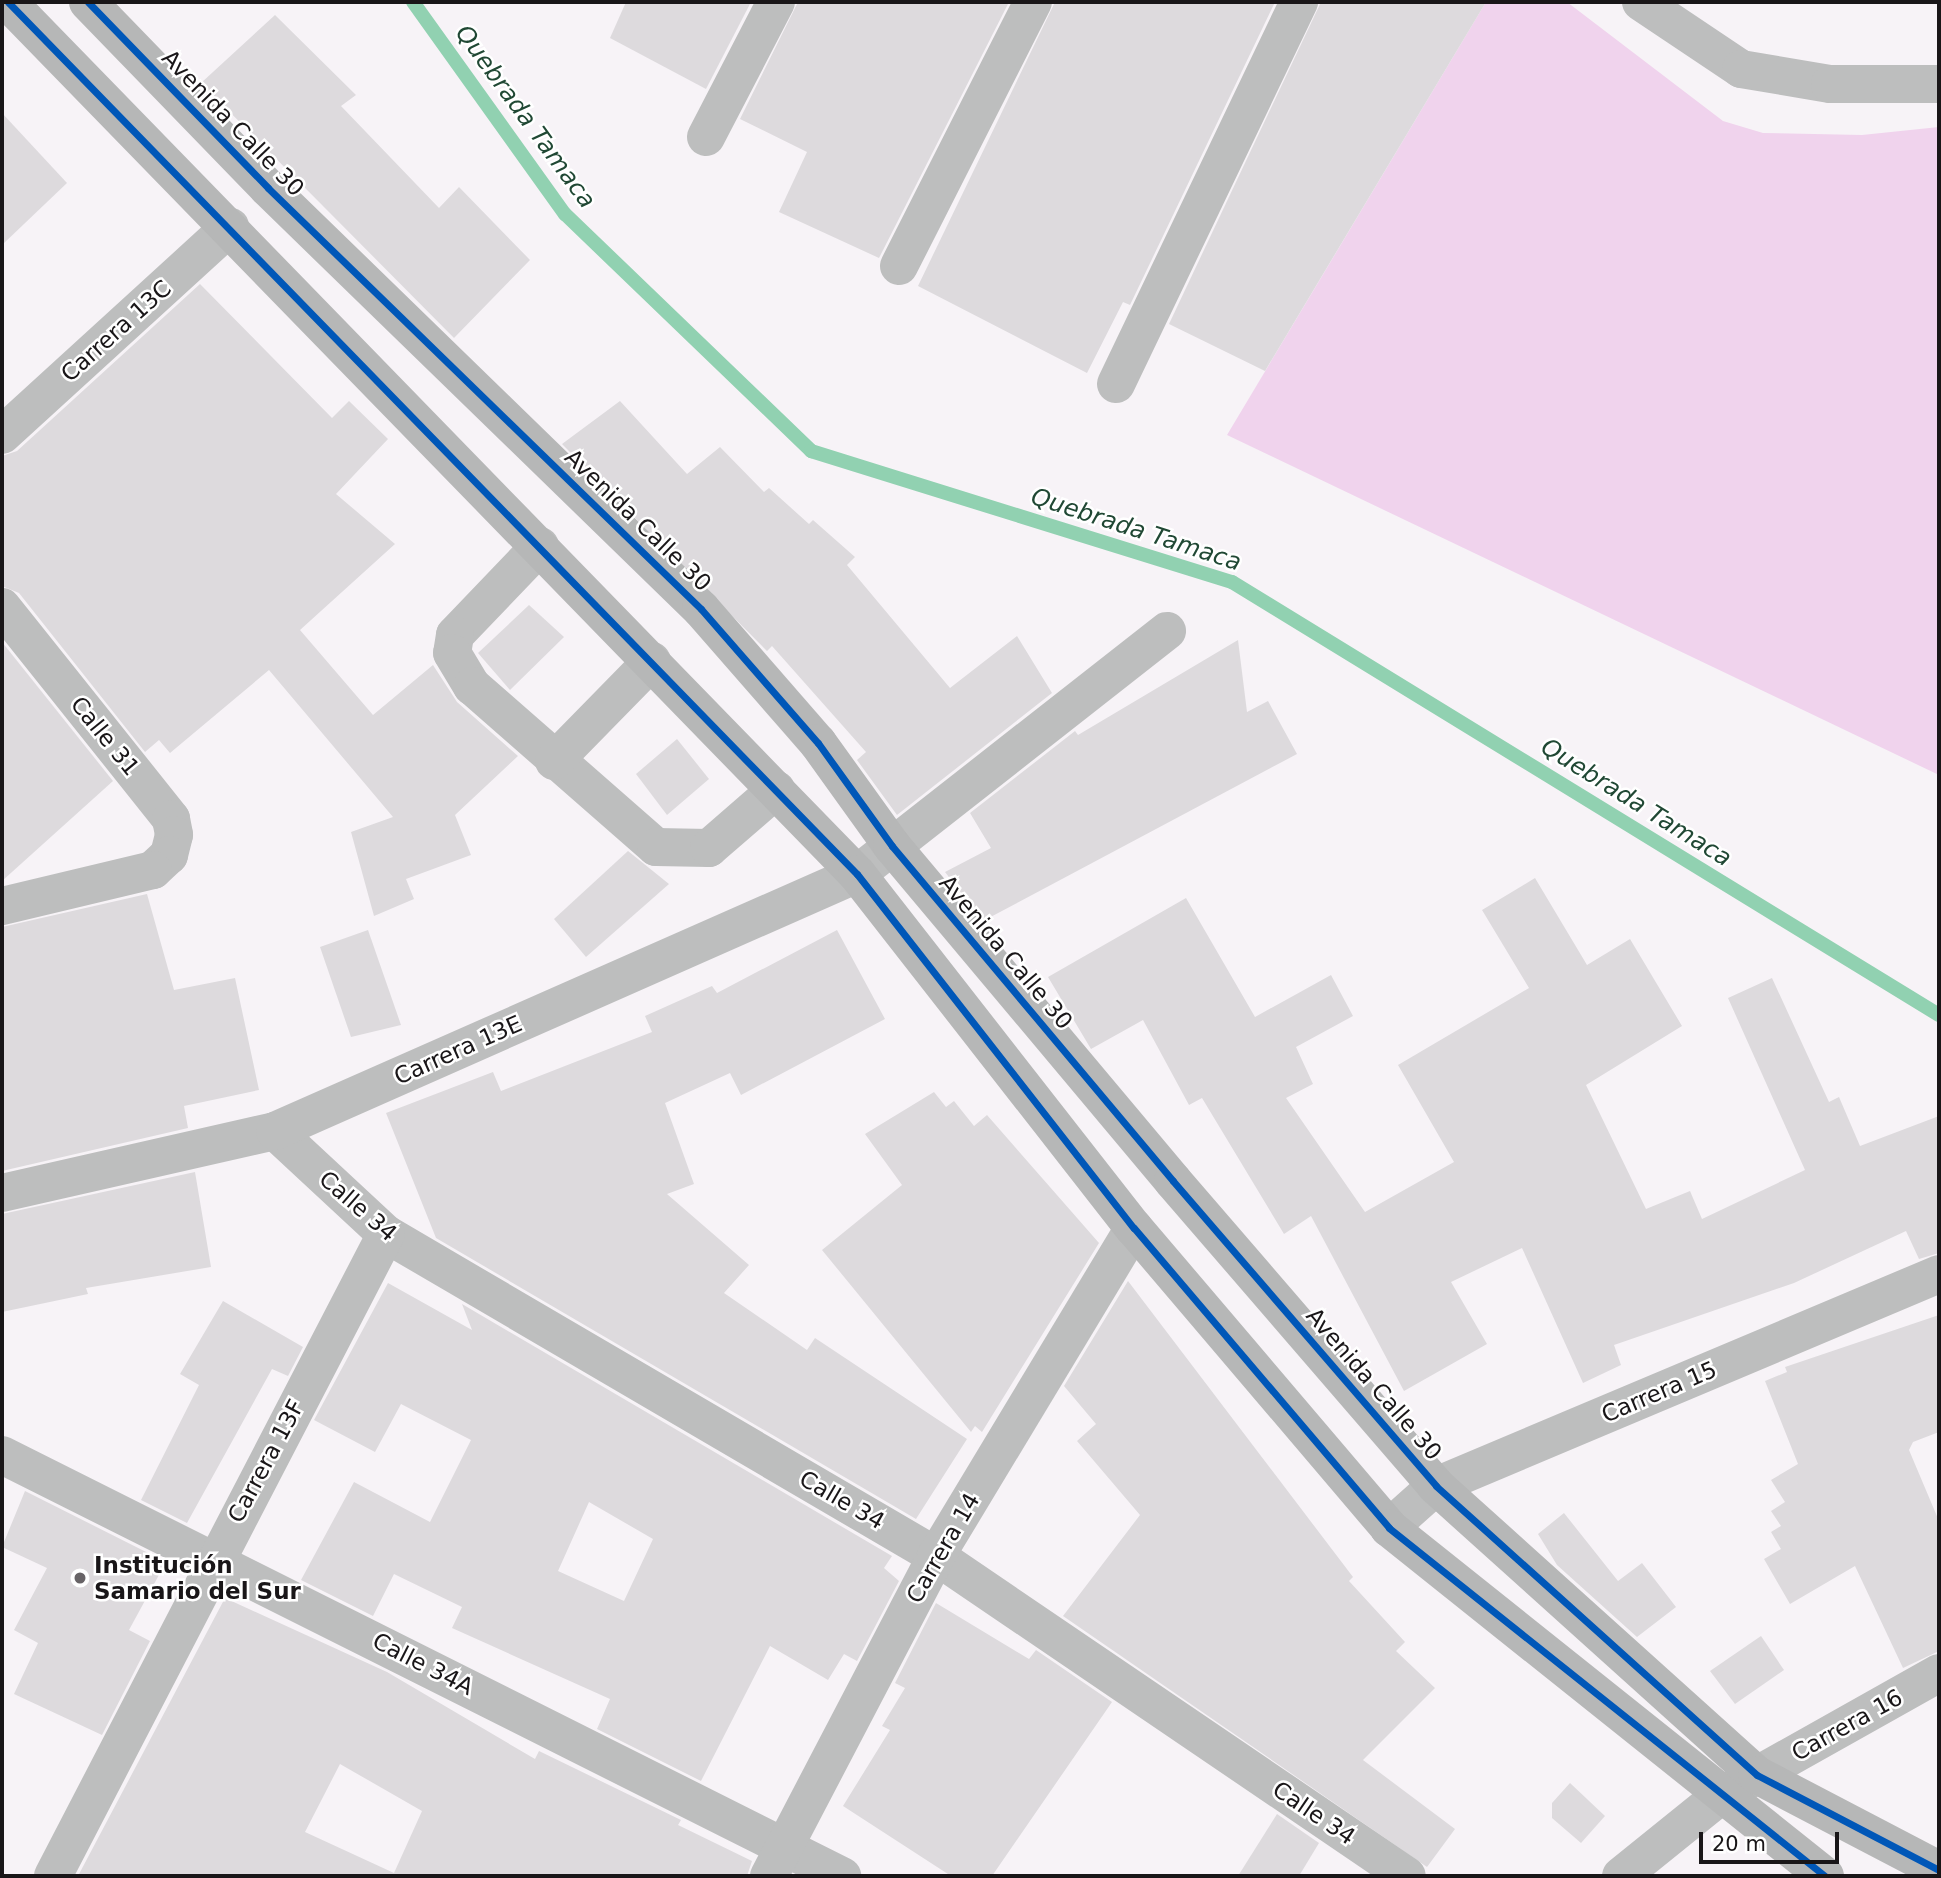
<!DOCTYPE html>
<html>
<head>
<meta charset="utf-8">
<style>
	body { margin:0 }
	#map { position:relative; width:1941px; height:1878px; overflow:hidden; background:#f7f3f7; font-family:"DejaVu Sans",sans-serif }
	div>[style] { position:absolute }
	.green>* { inset:0; background:#f0d3ed }
	.stream>* { height:14px; margin:-7px; padding:0 7px; transform-origin:7px; border-radius:7px; background:#91d1b1 }
	.building>* { inset:0; background:#dddadd }
	.minor>* { height:38px; margin:-19px; padding:0 19px; transform-origin:19px; border-radius:19px; background:#bdbebe }
	.major>* { height:38px; margin:-19px; padding:0 19px; transform-origin:19px; border-radius:19px; background:#b6b7b7 }
	.cycleway>* { height:7px; margin:-3.5px; padding:0 3.5px; transform-origin:3.5px; border-radius:3.5px; background:#0057b8 }
	.dots>* { width:19px; height:19px; translate:-50% -50%; box-sizing:border-box; border:4px solid #fff; border-radius:50% }
	span { translate:-50% -50%; white-space:nowrap; text-align:center; line-height:1.15; -webkit-text-stroke:5px #fff; paint-order:stroke }
	.street-label { font-size:23px; color:#191618 }
	.poi-label { font-size:23px; color:#191618; font-weight:700 }
	.left { translate:0 -50%; text-align:left }
	.water-label { font-size:24px; color:#204834; font-style:italic }
	.frame { position:absolute; inset:0; border:4px solid #191618; pointer-events:none }
	.scale { position:absolute; left:1699px; top:1832px; width:140px; height:32px; box-sizing:border-box; border:4px solid #191618; border-top:0; padding-left:9px; font-size:21px; line-height:24px; white-space:nowrap; color:#191618; -webkit-text-stroke:5px #fff; paint-order:stroke }
</style>
</head>
<body>
<div id="map">
	<div class="green">
		<div style="clip-path:polygon(1486px 2px,1567px 2px,1723px 121px,1763px 133px,1862px 135px,1939px 127px,1939px 775px,1227px 435px)"></div>
	</div>
	<div class="stream">
		<div style="left:413px;top:2px;width:261px;rotate:54.4deg"></div>
		<div style="left:565px;top:214px;width:342px;rotate:43.9deg"></div>
		<div style="left:811px;top:451px;width:441px;rotate:17.3deg"></div>
		<div style="left:1232px;top:582px;width:829px;rotate:31.49deg"></div>
	</div>
	<div class="building">
		<div style="clip-path:polygon(626px 2px,751px 2px,706px 89px,610px 38px)"></div>
		<div style="clip-path:polygon(798px 2px,1009px 2px,879px 258px,779px 212px,807px 152px,740px 119px)"></div>
		<div style="clip-path:polygon(1055px 2px,1275px 2px,1130px 305px,1123px 302px,1087px 373px,918px 286px)"></div>
		<div style="clip-path:polygon(1321px 2px,1486px 2px,1265px 371px,1169px 324px)"></div>
		<div style="clip-path:polygon(275px 15px,356px 95px,341px 106px,439px 208px,459px 187px,530px 260px,454px 338px,201px 83px)"></div>
		<div style="clip-path:polygon(2px 113px,67px 183px,2px 245px)"></div>
		<div style="clip-path:polygon(200px 284px,332px 418px,349px 401px,388px 439px,336px 494px,395px 544px,300px 630px,373px 715px,433px 665px,457px 702px,518px 756px,455px 815px,471px 855px,406px 879px,414px 899px,374px 916px,351px 832px,393px 817px,269px 670px,170px 753px,159px 740px,145px 752px,19px 593px,2px 586px,2px 456px,17px 451px)"></div>
		<div style="clip-path:polygon(620px 401px,687px 474px,720px 447px,764px 492px,769px 488px,809px 524px,813px 520px,855px 557px,847px 565px,950px 688px,1017px 636px,1052px 693px,897px 815px,857px 760px,866px 752px,772px 646px,767px 651px,562px 444px)"></div>
		<div style="clip-path:polygon(529px 605px,564px 637px,510px 690px,478px 653px)"></div>
		<div style="clip-path:polygon(1238px 640px,1247px 712px,1268px 701px,1297px 754px,983px 921px,945px 872px,991px 848px,970px 813px,1075px 731px,1078px 735px)"></div>
		<div style="clip-path:polygon(2px 642px,113px 781px,2px 881px)"></div>
		<div style="clip-path:polygon(677px 739px,709px 779px,667px 815px,636px 774px)"></div>
		<div style="clip-path:polygon(628px 851px,669px 884px,586px 957px,554px 919px)"></div>
		<div style="clip-path:polygon(1535px 878px,1587px 965px,1630px 939px,1682px 1026px,1586px 1085px,1646px 1209px,1690px 1191px,1702px 1219px,1805px 1170px,1728px 998px,1772px 978px,1829px 1102px,1839px 1097px,1860px 1146px,1939px 1116px,1939px 1253px,1919px 1259px,1906px 1231px,1794px 1283px,1614px 1345px,1621px 1365px,1583px 1383px,1522px 1248px,1451px 1282px,1487px 1344px,1404px 1391px,1311px 1216px,1284px 1234px,1202px 1098px,1189px 1105px,1143px 1020px,1091px 1049px,1048px 977px,1186px 898px,1255px 1017px,1331px 975px,1353px 1016px,1296px 1047px,1313px 1084px,1286px 1098px,1365px 1212px,1454px 1162px,1398px 1065px,1529px 988px,1482px 910px)"></div>
		<div style="clip-path:polygon(147px 894px,174px 990px,235px 978px,259px 1090px,184px 1106px,188px 1128px,2px 1171px,2px 927px)"></div>
		<div style="clip-path:polygon(368px 930px,401px 1025px,351px 1037px,320px 947px)"></div>
		<div style="clip-path:polygon(837px 930px,885px 1019px,741px 1095px,730px 1073px,665px 1103px,694px 1184px,667px 1194px,749px 1265px,724px 1293px,807px 1350px,815px 1338px,967px 1439px,916px 1519px,436px 1238px,386px 1113px,493px 1072px,501px 1091px,652px 1032px,645px 1016px,712px 986px,717px 993px)"></div>
		<div style="clip-path:polygon(934px 1092px,946px 1107px,954px 1101px,974px 1126px,987px 1115px,1099px 1243px,982px 1432px,975px 1426px,971px 1432px,822px 1250px,902px 1185px,865px 1134px)"></div>
		<div style="clip-path:polygon(195px 1172px,211px 1267px,86px 1288px,88px 1294px,2px 1312px,2px 1214px)"></div>
		<div style="clip-path:polygon(1128px 1281px,1353px 1577px,1349px 1581px,1405px 1642px,1396px 1651px,1435px 1688px,1363px 1760px,1455px 1829px,1427px 1867px,1063px 1616px,1140px 1515px,1077px 1441px,1096px 1424px,1064px 1386px)"></div>
		<div style="clip-path:polygon(evenodd,388px 1283px,472px 1330px,462px 1304px,892px 1556px,884px 1568px,899px 1581px,857px 1661px,844px 1654px,828px 1680px,770px 1646px,701px 1781px,597px 1729px,610px 1699px,452px 1628px,462px 1607px,394px 1574px,373px 1616px,301px 1580px,354px 1482px,430px 1522px,471px 1440px,401px 1404px,375px 1452px,314px 1420px,388px 1283px,589px 1502px,653px 1539px,624px 1601px,558px 1571px,589px 1502px)"></div>
		<div style="clip-path:polygon(223px 1301px,303px 1347px,288px 1376px,272px 1369px,187px 1523px,141px 1500px,199px 1385px,180px 1374px)"></div>
		<div style="clip-path:polygon(1939px 1315px,1939px 1432px,1913px 1442px,1909px 1450px,1939px 1521px,1939px 1651px,1903px 1668px,1855px 1566px,1790px 1604px,1764px 1559px,1781px 1549px,1771px 1532px,1781px 1526px,1771px 1511px,1785px 1502px,1771px 1480px,1798px 1464px,1765px 1381px,1787px 1372px,1785px 1367px)"></div>
		<div style="clip-path:polygon(25px 1491px,166px 1562px,129px 1630px,150px 1641px,102px 1735px,14px 1694px,38px 1643px,14px 1630px,47px 1568px,2px 1547px)"></div>
		<div style="clip-path:polygon(1564px 1513px,1618px 1581px,1642px 1563px,1676px 1607px,1637px 1637px,1557px 1565px,1538px 1534px)"></div>
		<div style="clip-path:polygon(evenodd,225px 1598px,387px 1672px,535px 1759px,539px 1751px,681px 1820px,678px 1825px,752px 1861px,747px 1876px,78px 1876px,225px 1598px,340px 1764px,422px 1811px,394px 1873px,305px 1832px,340px 1764px)"></div>
		<div style="clip-path:polygon(936px 1603px,1029px 1659px,1036px 1650px,1112px 1702px,992px 1876px,951px 1876px,843px 1806px,890px 1730px,882px 1726px,905px 1688px,895px 1683px)"></div>
		<div style="clip-path:polygon(1761px 1636px,1784px 1670px,1735px 1704px,1710px 1671px)"></div>
		<div style="clip-path:polygon(1570px 1783px,1605px 1816px,1581px 1843px,1552px 1818px,1552px 1803px)"></div>
		<div style="clip-path:polygon(1277px 1814px,1319px 1843px,1299px 1876px,1238px 1876px)"></div>
	</div>
	<div class="minor">
		<div style="left:1641px;top:2px;width:120px;rotate:33.8deg"></div>
		<div style="left:1741px;top:69px;width:90px;rotate:9.6deg"></div>
		<div style="left:1830px;top:84px;width:109px"></div>
		<div style="left:706px;top:137px;width:152px;rotate:-62.6deg"></div>
		<div style="left:899px;top:266px;width:296px;rotate:-63.1deg"></div>
		<div style="left:1116px;top:384px;width:424px;rotate:-64.4deg"></div>
		<div style="left:2px;top:435px;width:309px;rotate:-42.4deg"></div>
		<div style="left:540px;top:546px;width:123px;rotate:133.7deg"></div>
		<div style="left:455px;top:635px;width:18px;rotate:99deg"></div>
		<div style="left:452px;top:653px;width:39px;rotate:59deg"></div>
		<div style="left:472px;top:686px;width:244px;rotate:41.2deg"></div>
		<div style="left:656px;top:847px;width:53px;rotate:1.1deg"></div>
		<div style="left:709px;top:848px;width:89px;rotate:-40.9deg"></div>
		<div style="left:2px;top:607px;width:271px;rotate:51.4deg"></div>
		<div style="left:171px;top:819px;width:16px;rotate:79deg"></div>
		<div style="left:174px;top:835px;width:21px;rotate:104deg"></div>
		<div style="left:169px;top:855px;width:22px;rotate:137deg"></div>
		<div style="left:153px;top:870px;width:155px;rotate:166.6deg"></div>
		<div style="left:554px;top:761px;width:140px;rotate:-45.6deg"></div>
		<div style="left:275px;top:1131px;width:151px;rotate:42.9deg"></div>
		<div style="left:386px;top:1234px;width:637px;rotate:30.35deg"></div>
		<div style="left:936px;top:1556px;width:569px;rotate:34.19deg"></div>
		<div style="left:2px;top:1193px;width:280px;rotate:-12.8deg"></div>
		<div style="left:275px;top:1131px;width:636px;rotate:-23.83deg"></div>
		<div style="left:857px;top:874px;width:394px;rotate:-38.1deg"></div>
		<div style="left:2px;top:1455px;width:940px;rotate:26.62deg"></div>
		<div style="left:1389px;top:1528px;width:63px;rotate:-41.8deg"></div>
		<div style="left:1436px;top:1486px;width:546px;rotate:-22.85deg"></div>
		<div style="left:53px;top:1876px;width:723px;rotate:-62.58deg"></div>
		<div style="left:769px;top:1876px;width:361px;rotate:-62.4deg"></div>
		<div style="left:936px;top:1556px;width:383px;rotate:-58.9deg"></div>
		<div style="left:1621px;top:1876px;width:127px;rotate:-38.9deg"></div>
		<div style="left:1720px;top:1796px;width:251px;rotate:-29.3deg"></div>
	</div>
	<div class="major">
		<div style="left:8px;top:2px;width:1217px;rotate:45.77deg"></div>
		<div style="left:857px;top:874px;width:449px;rotate:52deg"></div>
		<div style="left:1134px;top:1228px;width:394px;rotate:49.6deg"></div>
		<div style="left:1389px;top:1528px;width:558px;rotate:38.6deg"></div>
		<div style="left:88px;top:2px;width:259px;rotate:45.9deg"></div>
		<div style="left:268px;top:188px;width:604px;rotate:44.19deg"></div>
		<div style="left:701px;top:609px;width:178px;rotate:48.9deg"></div>
		<div style="left:818px;top:743px;width:127px;rotate:54.3deg"></div>
		<div style="left:892px;top:846px;width:437px;rotate:50deg"></div>
		<div style="left:1173px;top:1181px;width:403px;rotate:49.2deg"></div>
		<div style="left:1436px;top:1486px;width:432px;rotate:42deg"></div>
		<div style="left:1757px;top:1775px;width:205px;rotate:27.6deg"></div>
	</div>
	<div class="cycleway">
		<div style="left:8px;top:2px;width:1217px;rotate:45.77deg"></div>
		<div style="left:857px;top:874px;width:449px;rotate:52deg"></div>
		<div style="left:1134px;top:1228px;width:394px;rotate:49.6deg"></div>
		<div style="left:1389px;top:1528px;width:558px;rotate:38.6deg"></div>
		<div style="left:88px;top:2px;width:259px;rotate:45.9deg"></div>
		<div style="left:268px;top:188px;width:604px;rotate:44.19deg"></div>
		<div style="left:701px;top:609px;width:178px;rotate:48.9deg"></div>
		<div style="left:818px;top:743px;width:127px;rotate:54.3deg"></div>
		<div style="left:892px;top:846px;width:437px;rotate:50deg"></div>
		<div style="left:1173px;top:1181px;width:403px;rotate:49.2deg"></div>
		<div style="left:1436px;top:1486px;width:432px;rotate:42deg"></div>
		<div style="left:1757px;top:1775px;width:205px;rotate:27.6deg"></div>
	</div>
	<div class="dots">
		<div style="left:80px;top:1578px;background:#676366"></div>
	</div>
	<div class="street-label">
		<span style="left:233px;top:123px;rotate:46deg">Avenida Calle 30</span>
		<span style="left:116px;top:331px;rotate:-42deg">Carrera 13C</span>
		<span style="left:638px;top:520px;rotate:44deg">Avenida Calle 30</span>
		<span style="left:105px;top:736px;rotate:51deg">Calle 31</span>
		<span style="left:1006px;top:952px;rotate:50deg">Avenida Calle 30</span>
		<span style="left:458px;top:1050px;rotate:-24deg">Carrera 13E</span>
		<span style="left:358px;top:1206px;rotate:41deg">Calle 34</span>
		<span style="left:1374px;top:1384px;rotate:49deg">Avenida Calle 30</span>
		<span style="left:1659px;top:1392px;rotate:-23deg">Carrera 15</span>
		<span style="left:266px;top:1461px;rotate:-62deg">Carrera 13F</span>
		<span style="left:842px;top:1500px;rotate:30deg">Calle 34</span>
		<span style="left:943px;top:1548px;rotate:-60deg">Carrera 14</span>
		<span style="left:423px;top:1664px;rotate:27deg">Calle 34A</span>
		<span style="left:1847px;top:1725px;rotate:-29deg">Carrera 16</span>
		<span style="left:1314px;top:1813px;rotate:34deg">Calle 34</span>
	</div>
	<div class="poi-label">
		<span class="left" style="left:94px;top:1578px">Institución<br>Samario del Sur</span>
	</div>
	<div class="water-label">
		<span style="left:525px;top:117px;rotate:54deg">Quebrada Tamaca</span>
		<span style="left:1136px;top:530px;rotate:18deg">Quebrada Tamaca</span>
		<span style="left:1636px;top:803px;rotate:32deg">Quebrada Tamaca</span>
	</div>
	<div class="frame"></div>
	<div class="scale">20 m</div>
</div>
</body>
</html>
